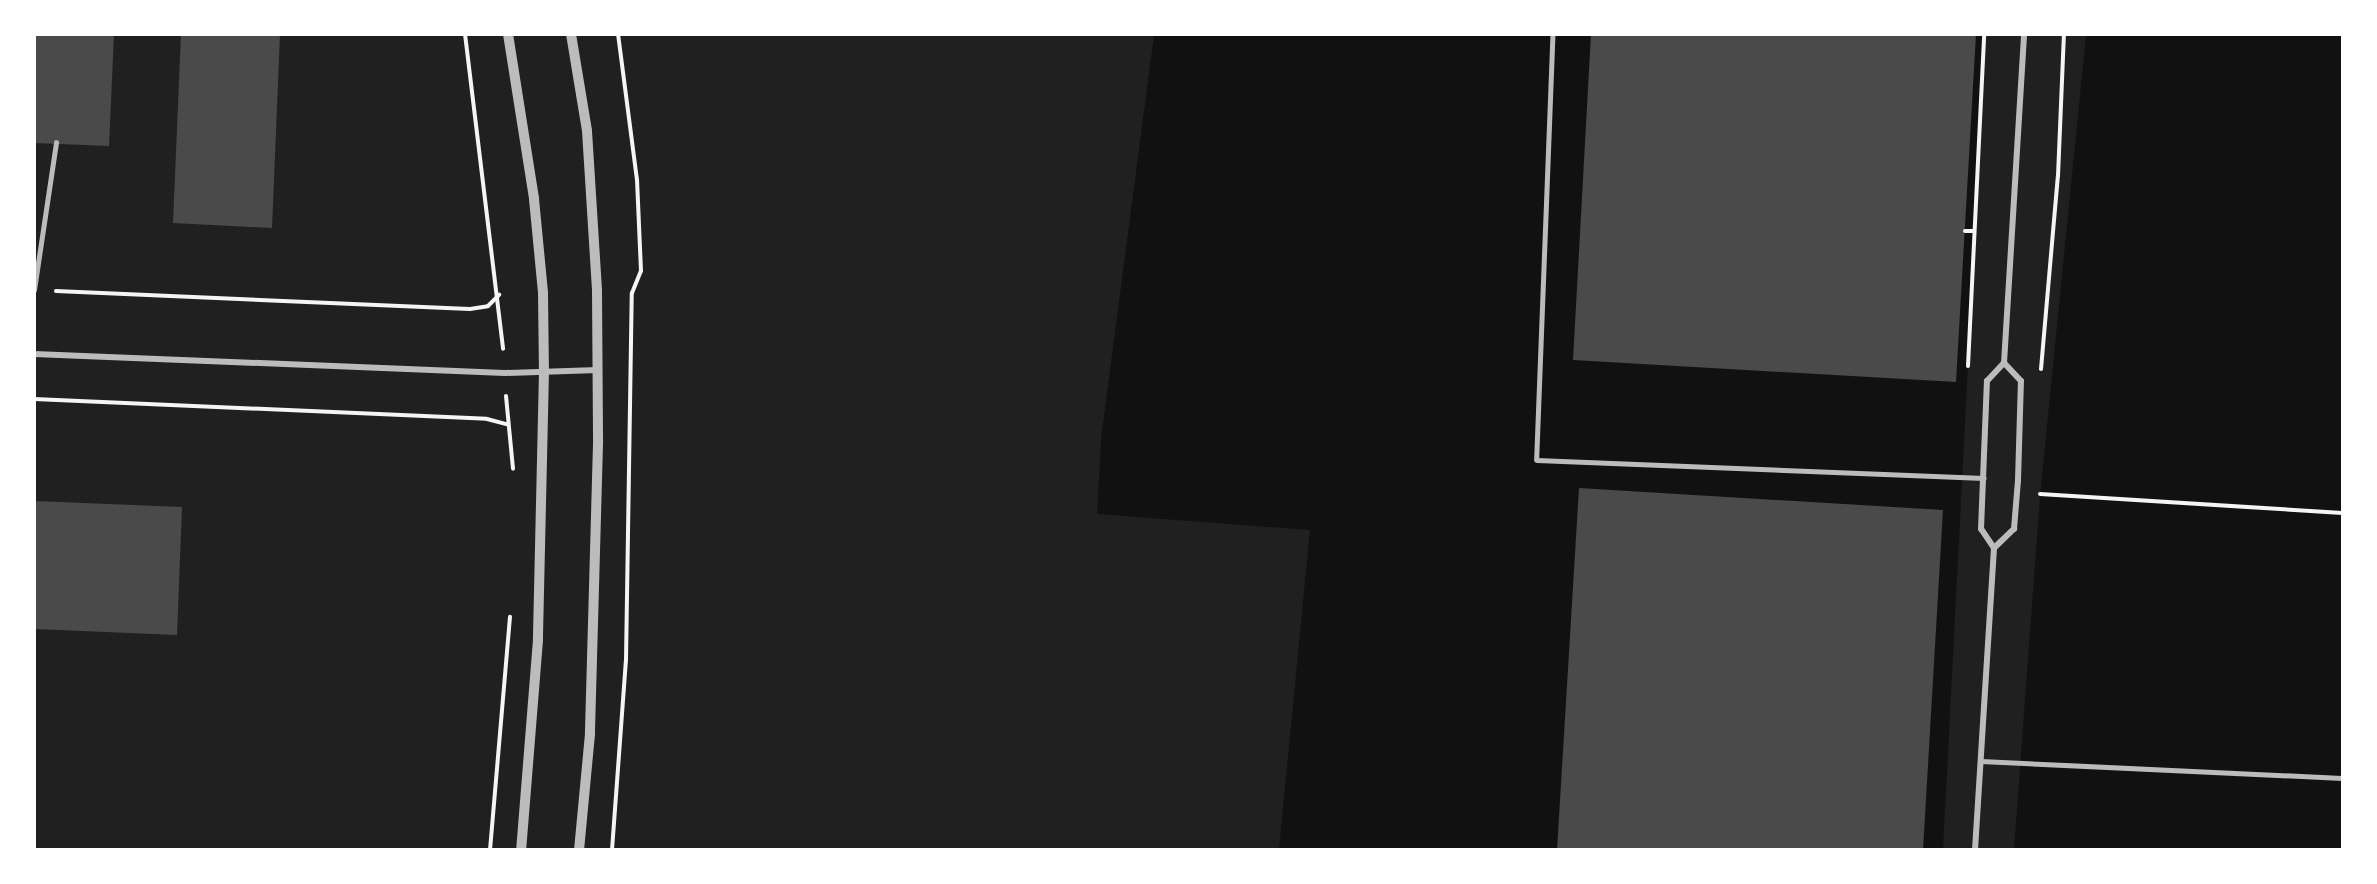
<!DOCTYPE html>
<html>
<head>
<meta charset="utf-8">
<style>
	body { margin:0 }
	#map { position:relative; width:2377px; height:884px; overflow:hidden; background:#111; font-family:"Libre Baskerville",serif }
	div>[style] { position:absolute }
	.green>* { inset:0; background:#202020 }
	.building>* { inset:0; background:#4a4a4a }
	.path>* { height:4px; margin:-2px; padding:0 2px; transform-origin:2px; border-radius:2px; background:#f5f5f5 }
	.service>* { height:4.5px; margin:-2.25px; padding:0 2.25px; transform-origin:2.25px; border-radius:2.25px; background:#bcbcbc }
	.minor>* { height:6px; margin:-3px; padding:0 3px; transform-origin:3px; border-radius:3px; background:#bcbcbc }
	.tertiary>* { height:10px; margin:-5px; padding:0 5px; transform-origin:5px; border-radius:5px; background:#bcbcbc }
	span { translate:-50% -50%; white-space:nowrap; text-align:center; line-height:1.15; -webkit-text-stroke:5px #fff; paint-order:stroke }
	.frame { position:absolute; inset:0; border:36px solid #fff; pointer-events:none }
</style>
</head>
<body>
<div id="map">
	<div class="green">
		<div style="clip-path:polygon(34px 35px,1154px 35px,1101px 439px,1097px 514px,1310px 530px,1279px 849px,35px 849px)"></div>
		<div style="clip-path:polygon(1985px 35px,2086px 35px,2040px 496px,2014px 849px,1943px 850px)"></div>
	</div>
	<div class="building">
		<div style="clip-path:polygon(34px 34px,114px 34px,109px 146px,34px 143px)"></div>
		<div style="clip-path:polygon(181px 34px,280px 34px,272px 228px,173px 223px)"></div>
		<div style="clip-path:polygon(1591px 34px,1976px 34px,1956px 382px,1573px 360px)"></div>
		<div style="clip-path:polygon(1579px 488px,1943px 510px,1923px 850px,1557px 850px)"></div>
		<div style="clip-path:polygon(34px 501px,182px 507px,177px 635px,34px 629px)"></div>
	</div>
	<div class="path">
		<div style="left:465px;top:34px;width:317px;rotate:83.1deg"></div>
		<div style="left:1965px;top:231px;width:8px"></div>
		<div style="left:56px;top:291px;width:414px;rotate:2.5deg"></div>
		<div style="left:470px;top:309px;width:18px;rotate:-9deg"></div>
		<div style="left:488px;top:306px;width:16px;rotate:-45deg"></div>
		<div style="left:1968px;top:366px;width:332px;rotate:-87.2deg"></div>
		<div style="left:2041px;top:369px;width:194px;rotate:-85deg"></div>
		<div style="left:2058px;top:176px;width:142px;rotate:-87.6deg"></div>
		<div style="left:506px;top:396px;width:73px;rotate:84.5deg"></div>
		<div style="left:34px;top:399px;width:453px;rotate:2.5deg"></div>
		<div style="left:487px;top:419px;width:20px;rotate:15deg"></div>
		<div style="left:2040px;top:494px;width:303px;rotate:3.6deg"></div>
		<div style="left:490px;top:850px;width:234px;rotate:-85.1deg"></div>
		<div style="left:612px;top:850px;width:191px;rotate:-85.8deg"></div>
		<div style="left:626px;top:660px;width:367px;rotate:-89.1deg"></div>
		<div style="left:632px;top:293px;width:24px;rotate:-68deg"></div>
		<div style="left:641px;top:271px;width:91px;rotate:-92.5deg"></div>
		<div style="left:637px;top:180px;width:147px;rotate:-97.4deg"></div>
	</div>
	<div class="service">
		<div style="left:1553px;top:34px;width:426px;rotate:92.2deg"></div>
		<div style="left:1537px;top:460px;width:447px;rotate:2.3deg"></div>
		<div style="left:34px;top:290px;width:149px;rotate:-81.5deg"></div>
		<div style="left:1981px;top:761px;width:361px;rotate:2.7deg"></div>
	</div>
	<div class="minor">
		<div style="left:34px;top:354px;width:471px;rotate:2.3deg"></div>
		<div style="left:505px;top:373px;width:93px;rotate:-1.8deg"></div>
		<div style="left:1994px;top:548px;width:28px;rotate:-44deg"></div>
		<div style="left:2014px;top:529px;width:49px;rotate:-85.3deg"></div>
		<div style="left:2018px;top:480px;width:99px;rotate:-88.3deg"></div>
		<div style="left:2021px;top:381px;width:25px;rotate:-133deg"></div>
		<div style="left:1975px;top:850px;width:303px;rotate:-86.4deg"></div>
		<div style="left:1994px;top:548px;width:23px;rotate:-124deg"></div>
		<div style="left:1981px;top:529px;width:148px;rotate:-87.7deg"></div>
		<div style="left:1987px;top:381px;width:25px;rotate:-47deg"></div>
		<div style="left:2004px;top:363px;width:330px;rotate:-86.5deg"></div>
	</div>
	<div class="tertiary">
		<div style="left:508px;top:34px;width:167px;rotate:81deg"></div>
		<div style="left:534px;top:199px;width:94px;rotate:84.5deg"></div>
		<div style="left:543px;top:293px;width:78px;rotate:89.3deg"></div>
		<div style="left:544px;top:371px;width:269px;rotate:91.3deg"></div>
		<div style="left:538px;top:640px;width:211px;rotate:94.6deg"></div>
		<div style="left:571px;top:34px;width:98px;rotate:80.6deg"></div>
		<div style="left:587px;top:131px;width:160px;rotate:86.4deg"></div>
		<div style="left:597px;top:291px;width:153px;rotate:89.6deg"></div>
		<div style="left:598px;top:444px;width:290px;rotate:91.6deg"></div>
		<div style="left:590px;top:734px;width:117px;rotate:95.4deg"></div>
	</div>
	<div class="frame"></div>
</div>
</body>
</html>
